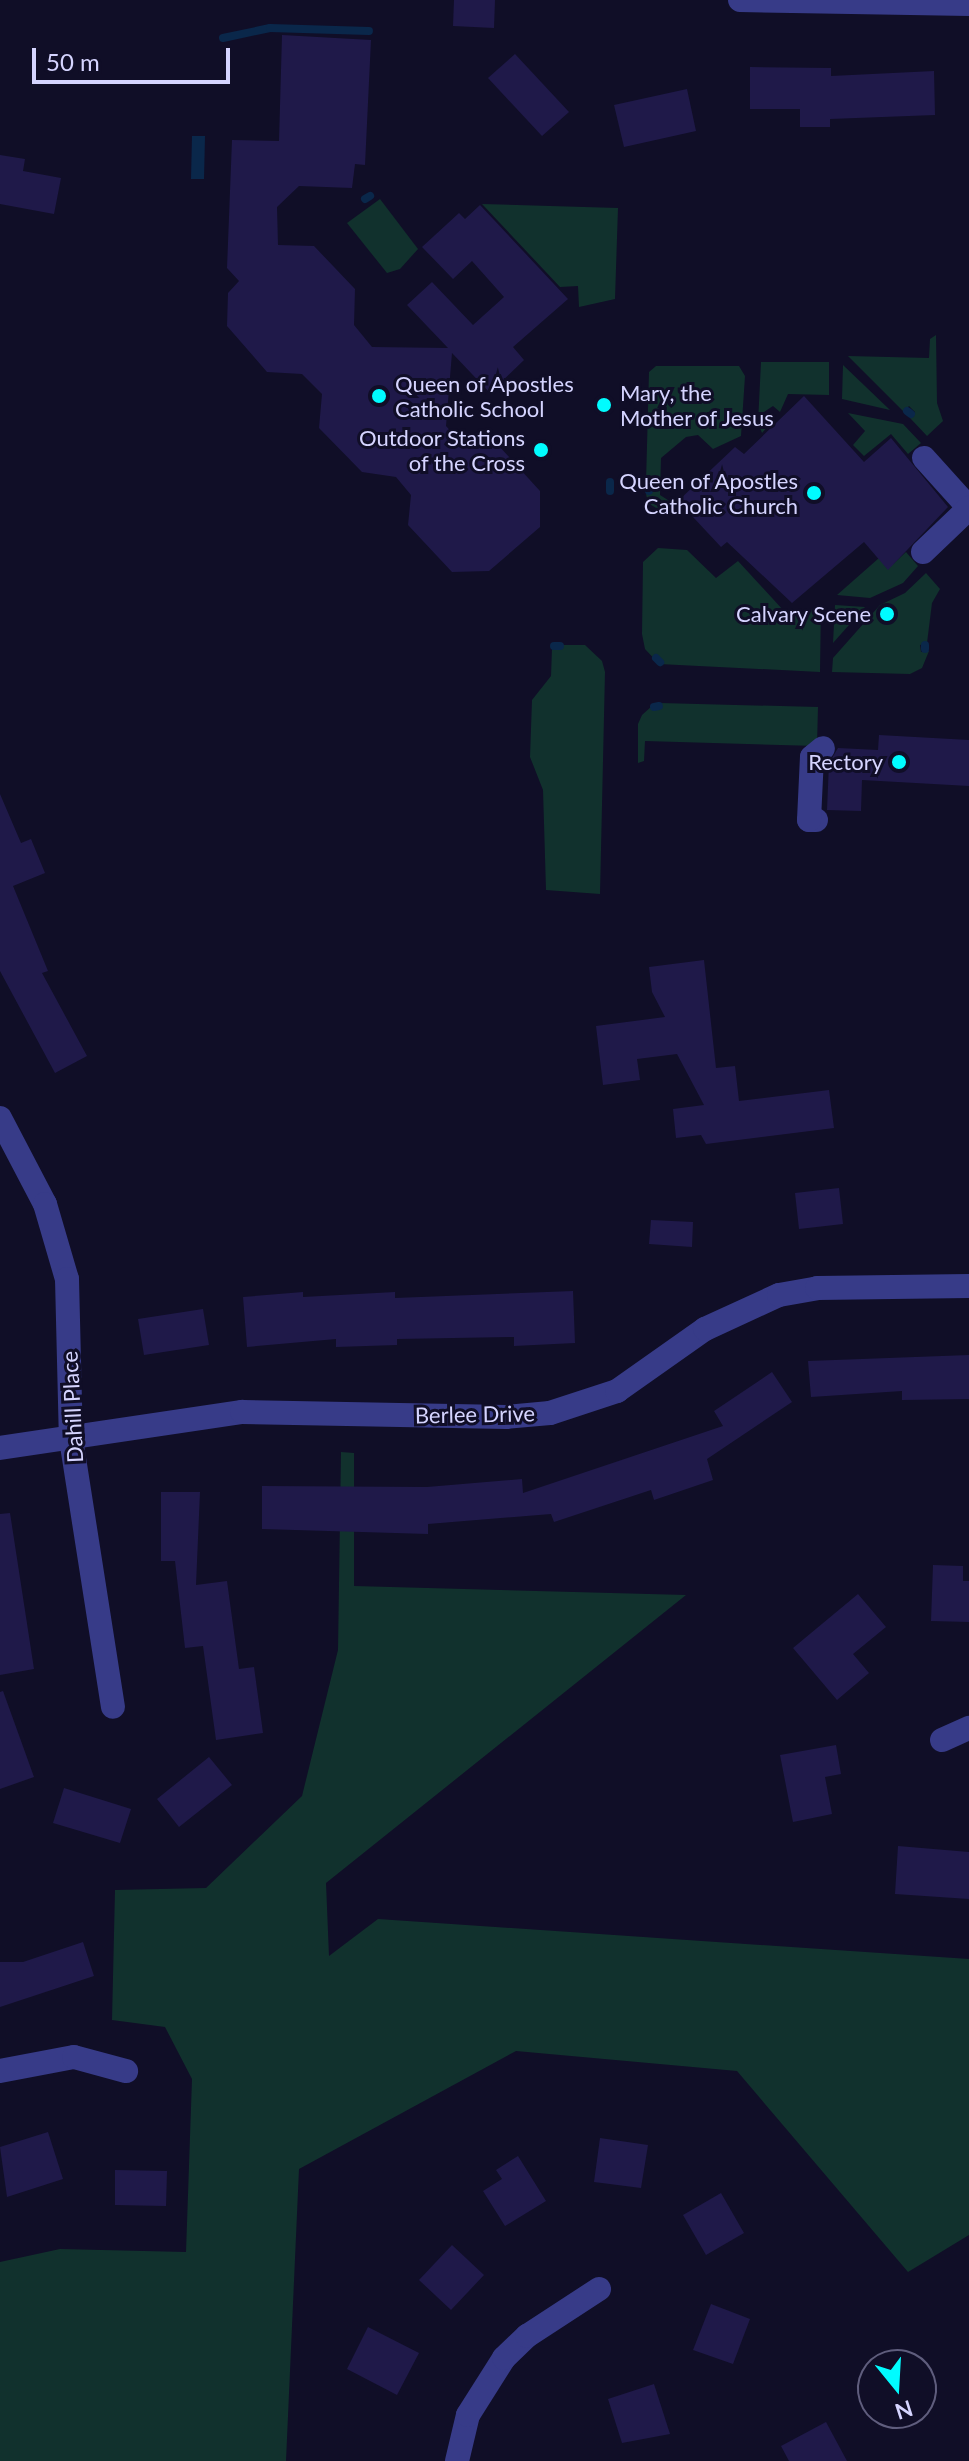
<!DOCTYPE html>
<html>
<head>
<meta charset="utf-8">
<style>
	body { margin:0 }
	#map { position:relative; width:969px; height:2461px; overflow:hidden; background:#100e27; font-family:Lato,sans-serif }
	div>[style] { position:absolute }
	.green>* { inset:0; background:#11312d }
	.water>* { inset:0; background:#0a274a }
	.stream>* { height:8px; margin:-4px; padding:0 4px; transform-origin:4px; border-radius:4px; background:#0a274a }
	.building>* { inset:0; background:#1f1949 }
	.street>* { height:24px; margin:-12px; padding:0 12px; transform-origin:12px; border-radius:12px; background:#373b88 }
	.dots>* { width:22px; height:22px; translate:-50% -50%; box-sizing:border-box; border:4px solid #100e27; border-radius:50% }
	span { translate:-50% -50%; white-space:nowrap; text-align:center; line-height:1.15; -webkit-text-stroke:6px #100e27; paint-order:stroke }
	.poi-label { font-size:22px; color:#d5d4ff }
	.left { translate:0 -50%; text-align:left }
	.right { translate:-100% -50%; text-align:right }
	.street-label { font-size:22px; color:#d5d4ff }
	.north { position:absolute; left:857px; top:2349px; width:80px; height:80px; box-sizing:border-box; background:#100e27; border:2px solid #5f5d7d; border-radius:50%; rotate:162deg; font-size:22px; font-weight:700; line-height:32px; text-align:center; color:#d5d4ff }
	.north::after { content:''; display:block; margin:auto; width:28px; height:36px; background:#00fcff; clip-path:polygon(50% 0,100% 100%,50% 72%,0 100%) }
	.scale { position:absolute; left:32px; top:48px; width:198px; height:36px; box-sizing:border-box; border:4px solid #d5d4ff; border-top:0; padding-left:10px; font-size:24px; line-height:28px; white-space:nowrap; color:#d5d4ff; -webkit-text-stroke:6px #100e27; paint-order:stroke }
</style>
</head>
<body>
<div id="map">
	<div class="green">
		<div style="clip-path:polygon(380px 199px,418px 249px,400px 269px,387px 273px,347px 223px)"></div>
		<div style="clip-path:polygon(482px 204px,618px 208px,615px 299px,579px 307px,578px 286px,560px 287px)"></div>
		<div style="clip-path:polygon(936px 335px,937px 403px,943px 421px,927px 436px,910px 418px,915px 412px,909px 406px,904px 412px,848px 356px,929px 358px,930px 339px)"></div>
		<div style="clip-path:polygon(761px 362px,829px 362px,829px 395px,788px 394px,780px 412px,773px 406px,761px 414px,770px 424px,762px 433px,758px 423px)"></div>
		<div style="clip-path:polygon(843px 365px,890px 410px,842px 399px)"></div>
		<div style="clip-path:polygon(656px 366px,739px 366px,745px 376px,741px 436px,713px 449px,698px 435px,686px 437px,661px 458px,660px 495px,671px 502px,661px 511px,648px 503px,646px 494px,651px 494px,652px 482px,646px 482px,649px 372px)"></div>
		<div style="clip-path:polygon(848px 413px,903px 424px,921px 443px,908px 454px,891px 434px,864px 456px,853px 445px,865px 431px)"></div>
		<div style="clip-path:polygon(658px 548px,687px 550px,716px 578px,738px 561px,784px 611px,805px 612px,821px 604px,820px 672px,659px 664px,645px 649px,642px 634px,643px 562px)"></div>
		<div style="clip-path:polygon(906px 552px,918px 566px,903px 583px,870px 598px,837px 595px,879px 558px,888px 569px)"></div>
		<div style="clip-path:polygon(926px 573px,940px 589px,932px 603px,927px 643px,920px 645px,921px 652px,929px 651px,922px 668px,910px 674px,832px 672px,833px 658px,880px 605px,905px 593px)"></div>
		<div style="clip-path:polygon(835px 605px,865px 607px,833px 643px)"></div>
		<div style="clip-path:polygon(562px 645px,585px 645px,602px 661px,605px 672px,600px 894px,546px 890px,543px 790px,530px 757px,532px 700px,551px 676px,552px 648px)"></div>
		<div style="clip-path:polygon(660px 703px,818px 707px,817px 746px,645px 741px,644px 761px,638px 763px,638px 724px,642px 715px,652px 706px,661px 708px)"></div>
		<div style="clip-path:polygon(341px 1452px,354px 1453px,354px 1586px,686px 1595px,326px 1883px,329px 1956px,378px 1919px,969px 1959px,969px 2235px,908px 2272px,737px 2071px,516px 2051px,299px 2169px,286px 2461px,0 2461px,0 2262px,60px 2249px,186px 2252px,192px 2079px,165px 2027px,112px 2020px,115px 1890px,206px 1888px,302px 1796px,338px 1650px)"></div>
	</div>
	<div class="water">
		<div style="clip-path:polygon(192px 136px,205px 136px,204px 179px,191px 179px)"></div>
	</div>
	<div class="stream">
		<div style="left:223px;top:38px;width:48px;rotate:-12deg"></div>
		<div style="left:270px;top:28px;width:99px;rotate:1.7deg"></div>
		<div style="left:365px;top:199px;width:6px;rotate:-31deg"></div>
		<div style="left:907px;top:411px;width:5px;rotate:37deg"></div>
		<div style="left:648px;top:485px;width:6px;rotate:81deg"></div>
		<div style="left:610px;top:491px;width:9px;rotate:-90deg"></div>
		<div style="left:925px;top:645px;width:4px;rotate:90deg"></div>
		<div style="left:554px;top:646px;width:6px"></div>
		<div style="left:656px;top:658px;width:6px;rotate:45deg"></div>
		<div style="left:654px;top:707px;width:5px;rotate:-11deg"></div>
	</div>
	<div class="building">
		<div style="clip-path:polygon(454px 0,495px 0,494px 28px,453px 26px)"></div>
		<div style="clip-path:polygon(282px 35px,371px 40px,365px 165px,355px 164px,352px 188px,299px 186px,277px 207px,278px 245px,314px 246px,355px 289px,354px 325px,372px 347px,448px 348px,407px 305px,432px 282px,473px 325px,504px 297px,472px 261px,453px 279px,422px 247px,459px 213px,465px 219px,480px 205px,568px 299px,513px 347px,524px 360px,490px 393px,452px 353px,446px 426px,463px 445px,499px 446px,540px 491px,540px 527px,489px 571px,452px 572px,408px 525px,411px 495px,396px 477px,362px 472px,319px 428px,322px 394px,302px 374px,267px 372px,227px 326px,228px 293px,239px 281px,227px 268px,232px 140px,279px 141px)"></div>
		<div style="clip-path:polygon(515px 54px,569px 112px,542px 136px,488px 78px)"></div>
		<div style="clip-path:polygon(750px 67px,831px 68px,831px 76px,934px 71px,935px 115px,830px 119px,830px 127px,800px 127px,800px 109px,750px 109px)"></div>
		<div style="clip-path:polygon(687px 89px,696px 131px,624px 147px,614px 105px)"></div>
		<div style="clip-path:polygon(0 155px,25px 159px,23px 171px,61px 178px,54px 214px,0 204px)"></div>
		<div style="clip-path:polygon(804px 396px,864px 462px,891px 438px,948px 507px,888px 570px,864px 542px,792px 603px,727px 542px,721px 547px,678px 501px,735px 447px,744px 454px)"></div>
		<div style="clip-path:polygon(879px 735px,969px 740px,969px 786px,862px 780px,861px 811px,827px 810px,829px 763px,838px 748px,878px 750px)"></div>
		<div style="clip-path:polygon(0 794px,21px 843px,31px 839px,45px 873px,13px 886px,48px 971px,42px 973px,87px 1056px,55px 1073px,0 971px)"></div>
		<div style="clip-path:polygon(704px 960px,716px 1068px,735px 1066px,739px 1101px,829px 1090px,834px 1128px,706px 1144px,701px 1135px,676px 1138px,673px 1109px,704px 1105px,677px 1054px,637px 1059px,640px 1080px,603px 1085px,596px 1026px,665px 1017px,652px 992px,649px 967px)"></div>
		<div style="clip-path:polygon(839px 1188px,843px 1224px,799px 1229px,795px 1193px)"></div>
		<div style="clip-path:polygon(651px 1220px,693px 1222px,692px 1247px,649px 1244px)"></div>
		<div style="clip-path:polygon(573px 1291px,575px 1343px,514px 1346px,514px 1337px,397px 1339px,397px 1345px,336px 1347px,336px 1339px,247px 1347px,243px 1297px,303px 1292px,303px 1297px,395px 1292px,395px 1298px)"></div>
		<div style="clip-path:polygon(203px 1309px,209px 1345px,144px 1355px,138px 1319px)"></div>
		<div style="clip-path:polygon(969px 1355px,969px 1399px,902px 1400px,902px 1391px,811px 1397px,808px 1361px)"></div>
		<div style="clip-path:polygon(772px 1372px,792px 1402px,707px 1459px,713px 1480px,654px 1500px,651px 1490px,554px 1522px,551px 1514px,428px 1524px,428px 1534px,262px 1529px,262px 1486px,427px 1487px,522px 1479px,523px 1493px,723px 1426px,714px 1411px)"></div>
		<div style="clip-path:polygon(161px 1492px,200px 1492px,196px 1585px,227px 1581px,239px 1669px,254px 1667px,263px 1733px,216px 1740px,203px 1646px,185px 1648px,175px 1561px,161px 1561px)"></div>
		<div style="clip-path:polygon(10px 1513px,34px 1669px,0 1675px,0 1514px)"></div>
		<div style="clip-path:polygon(933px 1565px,963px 1566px,963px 1581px,969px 1581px,969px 1622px,931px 1621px)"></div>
		<div style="clip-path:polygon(858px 1594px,886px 1627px,853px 1654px,869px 1673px,837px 1700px,793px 1648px)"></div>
		<div style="clip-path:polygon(3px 1691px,34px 1777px,0 1789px,0 1692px)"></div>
		<div style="clip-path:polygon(836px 1745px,841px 1774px,825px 1777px,832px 1814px,793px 1822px,780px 1755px)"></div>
		<div style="clip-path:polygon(209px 1757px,232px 1785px,179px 1827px,157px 1799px)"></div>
		<div style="clip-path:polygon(64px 1788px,131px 1809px,120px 1843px,53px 1823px)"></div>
		<div style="clip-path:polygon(898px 1846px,969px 1852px,969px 1899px,895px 1894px)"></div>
		<div style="clip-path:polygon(83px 1942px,94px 1976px,0 2007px,0 1962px,23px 1962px)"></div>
		<div style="clip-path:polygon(48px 2132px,63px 2179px,7px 2197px,0 2147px)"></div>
		<div style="clip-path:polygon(600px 2138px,648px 2145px,641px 2188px,594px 2182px)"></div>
		<div style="clip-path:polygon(518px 2156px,546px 2201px,505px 2226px,483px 2191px,502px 2179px,496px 2170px)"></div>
		<div style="clip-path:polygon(115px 2170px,167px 2171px,166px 2206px,115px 2205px)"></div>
		<div style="clip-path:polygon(721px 2193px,744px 2233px,706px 2255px,683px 2215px)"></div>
		<div style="clip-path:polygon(452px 2245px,484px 2275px,451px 2310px,419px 2280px)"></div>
		<div style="clip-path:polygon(711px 2304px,750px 2319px,733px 2364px,693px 2350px)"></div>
		<div style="clip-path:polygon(368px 2327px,419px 2353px,397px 2395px,347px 2369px)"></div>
		<div style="clip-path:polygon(654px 2384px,670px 2434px,622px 2443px,608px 2399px)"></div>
		<div style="clip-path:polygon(826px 2422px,847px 2461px,789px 2461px,781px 2446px)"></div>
	</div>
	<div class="street">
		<div style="left:740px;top:0;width:229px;rotate:1deg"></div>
		<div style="left:924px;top:458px;width:67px;rotate:48deg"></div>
		<div style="left:923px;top:552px;width:64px;rotate:-43.7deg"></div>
		<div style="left:816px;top:820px;width:7px;rotate:180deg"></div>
		<div style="left:809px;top:820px;width:63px;rotate:-87.3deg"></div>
		<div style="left:812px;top:757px;width:14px;rotate:-39deg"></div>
		<div style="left:0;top:1118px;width:97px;rotate:62.4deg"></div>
		<div style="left:45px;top:1204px;width:78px;rotate:73.7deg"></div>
		<div style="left:67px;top:1279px;width:160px;rotate:88.6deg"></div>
		<div style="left:71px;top:1439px;width:271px;rotate:81.1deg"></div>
		<div style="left:0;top:1448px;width:245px;rotate:-8.5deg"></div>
		<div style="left:242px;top:1412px;width:264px;rotate:1.1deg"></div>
		<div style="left:506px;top:1417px;width:44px;rotate:-5.2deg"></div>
		<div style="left:550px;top:1413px;width:71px;rotate:-18.2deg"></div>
		<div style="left:617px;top:1391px;width:108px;rotate:-35.2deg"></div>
		<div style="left:705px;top:1329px;width:81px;rotate:-24.7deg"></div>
		<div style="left:779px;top:1295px;width:39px;rotate:-10deg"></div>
		<div style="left:817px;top:1288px;width:152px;rotate:-0.8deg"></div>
		<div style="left:942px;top:1740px;width:30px;rotate:-24deg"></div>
		<div style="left:0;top:2071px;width:75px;rotate:-10.7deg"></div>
		<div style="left:74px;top:2057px;width:54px;rotate:15.1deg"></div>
		<div style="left:457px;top:2461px;width:47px;rotate:-76.6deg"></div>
		<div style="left:468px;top:2415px;width:67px;rotate:-57.7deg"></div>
		<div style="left:504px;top:2358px;width:32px;rotate:-44deg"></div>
		<div style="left:527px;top:2336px;width:86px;rotate:-33.1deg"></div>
	</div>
	<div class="dots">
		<div style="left:379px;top:396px;background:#00fcff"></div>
		<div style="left:604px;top:405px;background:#00fcff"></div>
		<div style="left:541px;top:450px;background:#00fcff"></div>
		<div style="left:814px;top:493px;background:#00fcff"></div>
		<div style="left:887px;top:614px;background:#00fcff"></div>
		<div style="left:899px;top:762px;background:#00fcff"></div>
	</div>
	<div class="poi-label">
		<span class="left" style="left:395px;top:396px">Queen of Apostles<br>Catholic School</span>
		<span class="left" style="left:620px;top:405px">Mary, the<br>Mother of Jesus</span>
		<span class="right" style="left:525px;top:450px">Outdoor Stations<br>of the Cross</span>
		<span class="right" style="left:798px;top:493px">Queen of Apostles<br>Catholic Church</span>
		<span class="right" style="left:871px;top:614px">Calvary Scene</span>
		<span class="right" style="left:883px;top:762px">Rectory</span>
	</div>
	<div class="street-label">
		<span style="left:72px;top:1407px;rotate:-93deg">Dahill Place</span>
		<span style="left:475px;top:1414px;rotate:-1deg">Berlee Drive</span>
	</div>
	<div class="north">N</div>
	<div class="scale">50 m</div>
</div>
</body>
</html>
